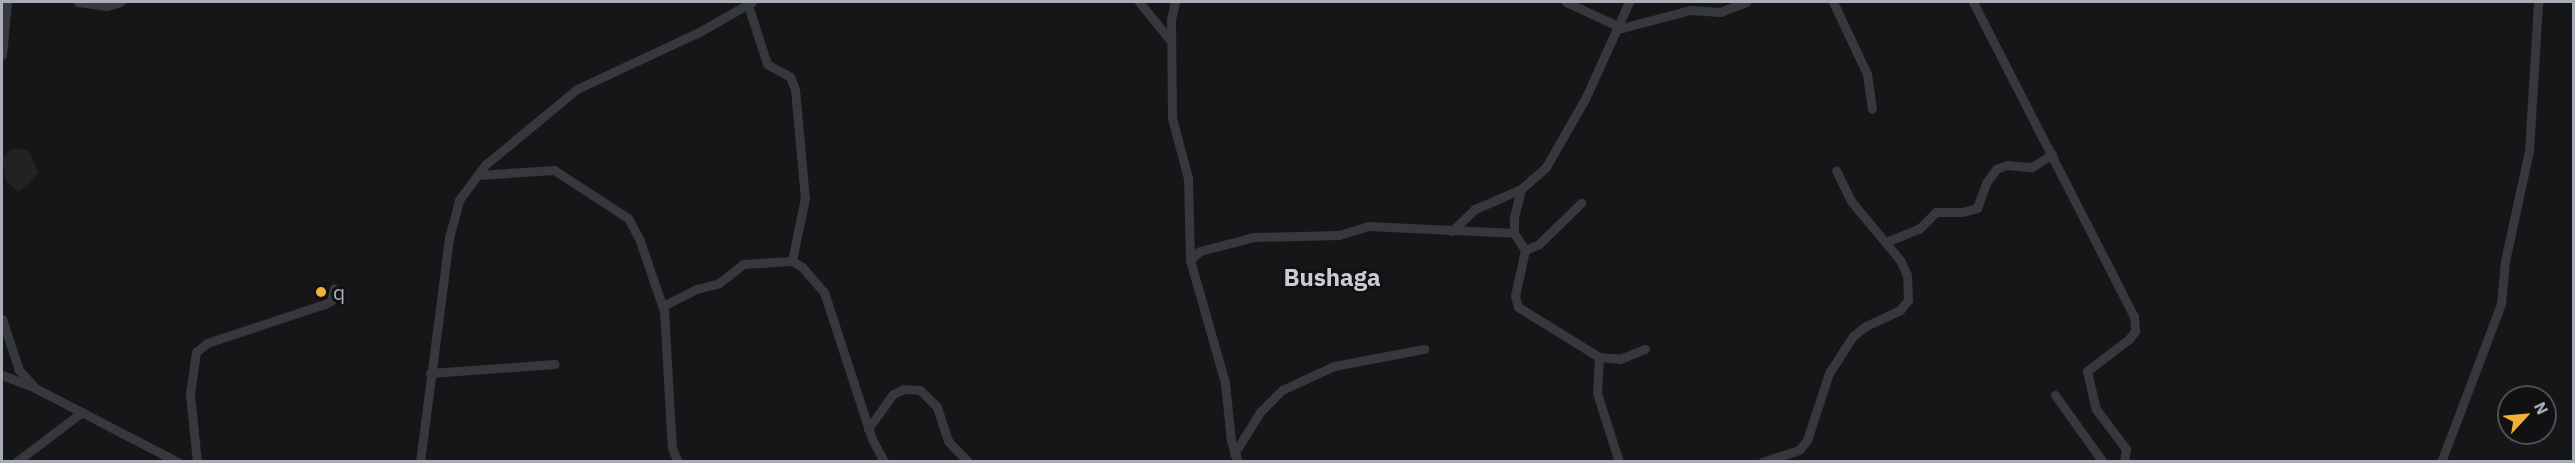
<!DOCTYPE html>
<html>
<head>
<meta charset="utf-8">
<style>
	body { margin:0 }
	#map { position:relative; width:2575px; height:463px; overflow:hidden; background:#161618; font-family:"IBM Plex Sans",sans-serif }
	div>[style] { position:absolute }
	.built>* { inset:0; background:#222225 }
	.street>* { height:9px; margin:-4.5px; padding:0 4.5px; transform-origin:4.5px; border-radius:4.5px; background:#37383d }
	.dots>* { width:16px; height:16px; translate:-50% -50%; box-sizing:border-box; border:3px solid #111113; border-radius:50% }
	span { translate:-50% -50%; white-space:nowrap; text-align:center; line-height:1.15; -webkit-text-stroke:6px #111113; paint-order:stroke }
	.poi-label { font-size:21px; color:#a8adb8 }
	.left { translate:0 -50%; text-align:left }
	.quarter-label { font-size:24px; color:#c9ccd4; font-weight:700 }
	.frame { position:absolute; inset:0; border:3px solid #a8adb8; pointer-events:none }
	.north { position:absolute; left:2497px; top:385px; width:60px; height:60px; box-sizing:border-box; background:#111113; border:2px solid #4d4f55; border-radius:50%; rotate:64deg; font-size:16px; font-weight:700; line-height:24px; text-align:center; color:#a8adb8 }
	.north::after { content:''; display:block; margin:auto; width:21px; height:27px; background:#f2b134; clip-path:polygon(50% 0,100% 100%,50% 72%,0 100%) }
</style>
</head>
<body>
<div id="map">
	<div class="built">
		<div style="clip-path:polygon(13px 148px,28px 150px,39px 173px,19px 192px,6px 182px,2px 158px)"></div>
	</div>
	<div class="street">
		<div style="left:78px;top:2px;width:29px;rotate:8deg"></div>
		<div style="left:107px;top:6px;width:14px;rotate:-17deg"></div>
		<div style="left:747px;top:2px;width:65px;rotate:72.1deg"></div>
		<div style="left:767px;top:64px;width:26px;rotate:29deg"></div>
		<div style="left:790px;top:77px;width:13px;rotate:67deg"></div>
		<div style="left:795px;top:89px;width:109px;rotate:84.8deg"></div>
		<div style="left:805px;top:198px;width:64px;rotate:101.7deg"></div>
		<div style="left:1139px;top:2px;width:50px;rotate:50.6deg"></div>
		<div style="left:1175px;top:2px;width:17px;rotate:103deg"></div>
		<div style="left:1171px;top:19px;width:99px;rotate:89.4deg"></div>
		<div style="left:1172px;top:118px;width:62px;rotate:75.1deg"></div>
		<div style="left:1188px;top:178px;width:82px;rotate:88.6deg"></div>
		<div style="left:1190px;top:260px;width:128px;rotate:74.1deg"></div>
		<div style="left:1225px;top:383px;width:58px;rotate:84.1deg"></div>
		<div style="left:1231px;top:441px;width:22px;rotate:72deg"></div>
		<div style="left:1566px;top:2px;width:62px;rotate:24.9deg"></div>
		<div style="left:1622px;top:28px;width:70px;rotate:-14.8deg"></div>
		<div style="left:1690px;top:10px;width:30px;rotate:4deg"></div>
		<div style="left:1720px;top:12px;width:28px;rotate:-21deg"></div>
		<div style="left:1833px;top:2px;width:80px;rotate:64.7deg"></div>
		<div style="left:1867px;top:74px;width:35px;rotate:82deg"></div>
		<div style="left:1973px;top:2px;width:353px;rotate:62.9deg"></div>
		<div style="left:2134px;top:316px;width:15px;rotate:86deg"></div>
		<div style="left:2135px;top:331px;width:10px;rotate:127deg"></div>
		<div style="left:2129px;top:339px;width:53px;rotate:142.7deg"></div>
		<div style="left:2087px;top:371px;width:39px;rotate:77deg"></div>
		<div style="left:2096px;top:409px;width:50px;rotate:53.1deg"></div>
		<div style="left:2126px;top:449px;width:13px;rotate:99deg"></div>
		<div style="left:2px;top:55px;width:53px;rotate:-84.6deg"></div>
		<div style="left:478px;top:175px;width:76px;rotate:-3.8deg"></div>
		<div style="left:554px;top:170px;width:88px;rotate:33deg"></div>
		<div style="left:628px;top:218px;width:26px;rotate:62deg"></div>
		<div style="left:640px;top:241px;width:74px;rotate:71.1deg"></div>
		<div style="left:664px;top:311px;width:137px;rotate:86.7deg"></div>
		<div style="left:672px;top:448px;width:15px;rotate:67deg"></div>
		<div style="left:1521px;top:189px;width:30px;rotate:104deg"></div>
		<div style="left:1514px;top:218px;width:15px;rotate:90deg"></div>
		<div style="left:1514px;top:233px;width:20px;rotate:57deg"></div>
		<div style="left:1525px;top:250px;width:47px;rotate:102.3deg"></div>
		<div style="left:1515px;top:296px;width:11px;rotate:75deg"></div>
		<div style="left:1518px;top:307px;width:95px;rotate:31.7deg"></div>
		<div style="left:1599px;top:357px;width:21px;rotate:5deg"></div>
		<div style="left:1620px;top:359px;width:27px;rotate:-22deg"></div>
		<div style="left:1452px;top:231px;width:32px;rotate:-44deg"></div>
		<div style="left:1475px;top:209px;width:50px;rotate:-23.5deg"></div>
		<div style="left:1521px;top:189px;width:33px;rotate:-41deg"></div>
		<div style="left:1546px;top:167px;width:78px;rotate:-60.2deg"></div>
		<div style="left:1585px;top:99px;width:107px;rotate:-65.6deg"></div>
		<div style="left:1886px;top:242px;width:35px;rotate:-22deg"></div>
		<div style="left:1919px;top:229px;width:24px;rotate:-45deg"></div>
		<div style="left:1936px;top:212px;width:26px"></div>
		<div style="left:1962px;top:212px;width:16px;rotate:-15deg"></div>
		<div style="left:1977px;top:208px;width:27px;rotate:-70deg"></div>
		<div style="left:1986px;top:183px;width:17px;rotate:-54deg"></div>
		<div style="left:1996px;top:169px;width:12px;rotate:-20deg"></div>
		<div style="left:2007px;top:165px;width:25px;rotate:5deg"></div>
		<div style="left:2032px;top:167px;width:24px;rotate:-33deg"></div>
		<div style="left:1525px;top:250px;width:15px;rotate:-23deg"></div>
		<div style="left:1539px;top:244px;width:59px;rotate:-44.3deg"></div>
		<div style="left:1190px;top:260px;width:13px;rotate:-42deg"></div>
		<div style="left:1200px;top:251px;width:56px;rotate:-14.5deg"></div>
		<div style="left:1254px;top:237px;width:85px;rotate:-1.3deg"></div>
		<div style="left:1339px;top:235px;width:30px;rotate:-17deg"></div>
		<div style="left:1368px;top:226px;width:146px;rotate:2.7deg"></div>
		<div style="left:663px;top:306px;width:38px;rotate:-27deg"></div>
		<div style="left:697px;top:289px;width:23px;rotate:-15deg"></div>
		<div style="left:719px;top:283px;width:31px;rotate:-38deg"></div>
		<div style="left:743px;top:264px;width:49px;rotate:-3.5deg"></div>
		<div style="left:792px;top:261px;width:12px;rotate:31deg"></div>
		<div style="left:802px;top:267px;width:33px;rotate:49deg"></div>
		<div style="left:824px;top:292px;width:155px;rotate:71.9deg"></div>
		<div style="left:872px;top:439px;width:26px;rotate:62deg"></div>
		<div style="left:2px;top:319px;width:54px;rotate:71.6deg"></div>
		<div style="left:19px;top:370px;width:24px;rotate:48deg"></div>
		<div style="left:35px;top:388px;width:161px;rotate:27.4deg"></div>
		<div style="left:1599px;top:357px;width:36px;rotate:93deg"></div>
		<div style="left:1597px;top:393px;width:72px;rotate:72.3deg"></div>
		<div style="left:430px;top:373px;width:125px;rotate:-4.1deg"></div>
		<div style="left:2px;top:375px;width:33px;rotate:21deg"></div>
		<div style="left:2055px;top:395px;width:82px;rotate:54.4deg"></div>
		<div style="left:868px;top:429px;width:43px;rotate:-54.5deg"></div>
		<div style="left:893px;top:394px;width:12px;rotate:-24deg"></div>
		<div style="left:904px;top:389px;width:16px;rotate:4deg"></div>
		<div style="left:920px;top:390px;width:24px;rotate:45deg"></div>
		<div style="left:937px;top:407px;width:36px;rotate:72deg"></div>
		<div style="left:948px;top:441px;width:29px;rotate:46deg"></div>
		<div style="left:1234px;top:454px;width:49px;rotate:-58.2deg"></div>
		<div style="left:1260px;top:412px;width:31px;rotate:-45deg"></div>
		<div style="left:1282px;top:390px;width:57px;rotate:-24.8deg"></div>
		<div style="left:1334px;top:366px;width:92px;rotate:-10.7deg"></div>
		<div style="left:16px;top:462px;width:83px;rotate:-37.1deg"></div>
		<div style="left:197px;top:462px;width:68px;rotate:-95.9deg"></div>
		<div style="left:190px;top:394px;width:42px;rotate:-81.9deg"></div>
		<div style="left:196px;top:352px;width:14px;rotate:-39deg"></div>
		<div style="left:207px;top:343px;width:124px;rotate:-18.3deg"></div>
		<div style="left:325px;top:304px;width:7px;rotate:-27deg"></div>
		<div style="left:331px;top:301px;width:13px;rotate:-77deg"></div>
		<div style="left:420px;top:462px;width:226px;rotate:-82.6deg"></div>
		<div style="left:449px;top:238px;width:39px;rotate:-75deg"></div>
		<div style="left:459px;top:200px;width:44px;rotate:-53.4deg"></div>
		<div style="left:485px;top:165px;width:119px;rotate:-39.6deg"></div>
		<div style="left:577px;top:89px;width:135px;rotate:-25deg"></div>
		<div style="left:699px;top:32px;width:61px;rotate:-29.5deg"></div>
		<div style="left:1762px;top:462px;width:39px;rotate:-18deg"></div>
		<div style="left:1799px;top:450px;width:13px;rotate:-51deg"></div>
		<div style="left:1807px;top:440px;width:71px;rotate:-71.8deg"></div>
		<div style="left:1829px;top:373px;width:44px;rotate:-57deg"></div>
		<div style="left:1853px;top:336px;width:16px;rotate:-38deg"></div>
		<div style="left:1866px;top:326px;width:38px;rotate:-25deg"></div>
		<div style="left:1900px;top:310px;width:13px;rotate:-51deg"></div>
		<div style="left:1908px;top:300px;width:25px;rotate:-92deg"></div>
		<div style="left:1907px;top:275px;width:17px;rotate:-115deg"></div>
		<div style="left:1900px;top:260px;width:77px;rotate:-129.7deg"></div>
		<div style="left:1851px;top:201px;width:34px;rotate:-116deg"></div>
		<div style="left:2441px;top:462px;width:169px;rotate:-69.2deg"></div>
		<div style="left:2501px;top:304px;width:43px;rotate:-84.7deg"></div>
		<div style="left:2505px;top:261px;width:113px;rotate:-77.7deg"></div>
		<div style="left:2529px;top:151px;width:149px;rotate:-86.5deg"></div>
	</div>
	<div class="dots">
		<div style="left:321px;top:292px;background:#f2b134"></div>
	</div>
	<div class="poi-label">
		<span class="left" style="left:333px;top:292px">q</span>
	</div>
	<div class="quarter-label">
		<span style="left:1332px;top:278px">Bushaga</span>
	</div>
	<div class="frame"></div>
	<div class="north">N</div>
</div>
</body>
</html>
